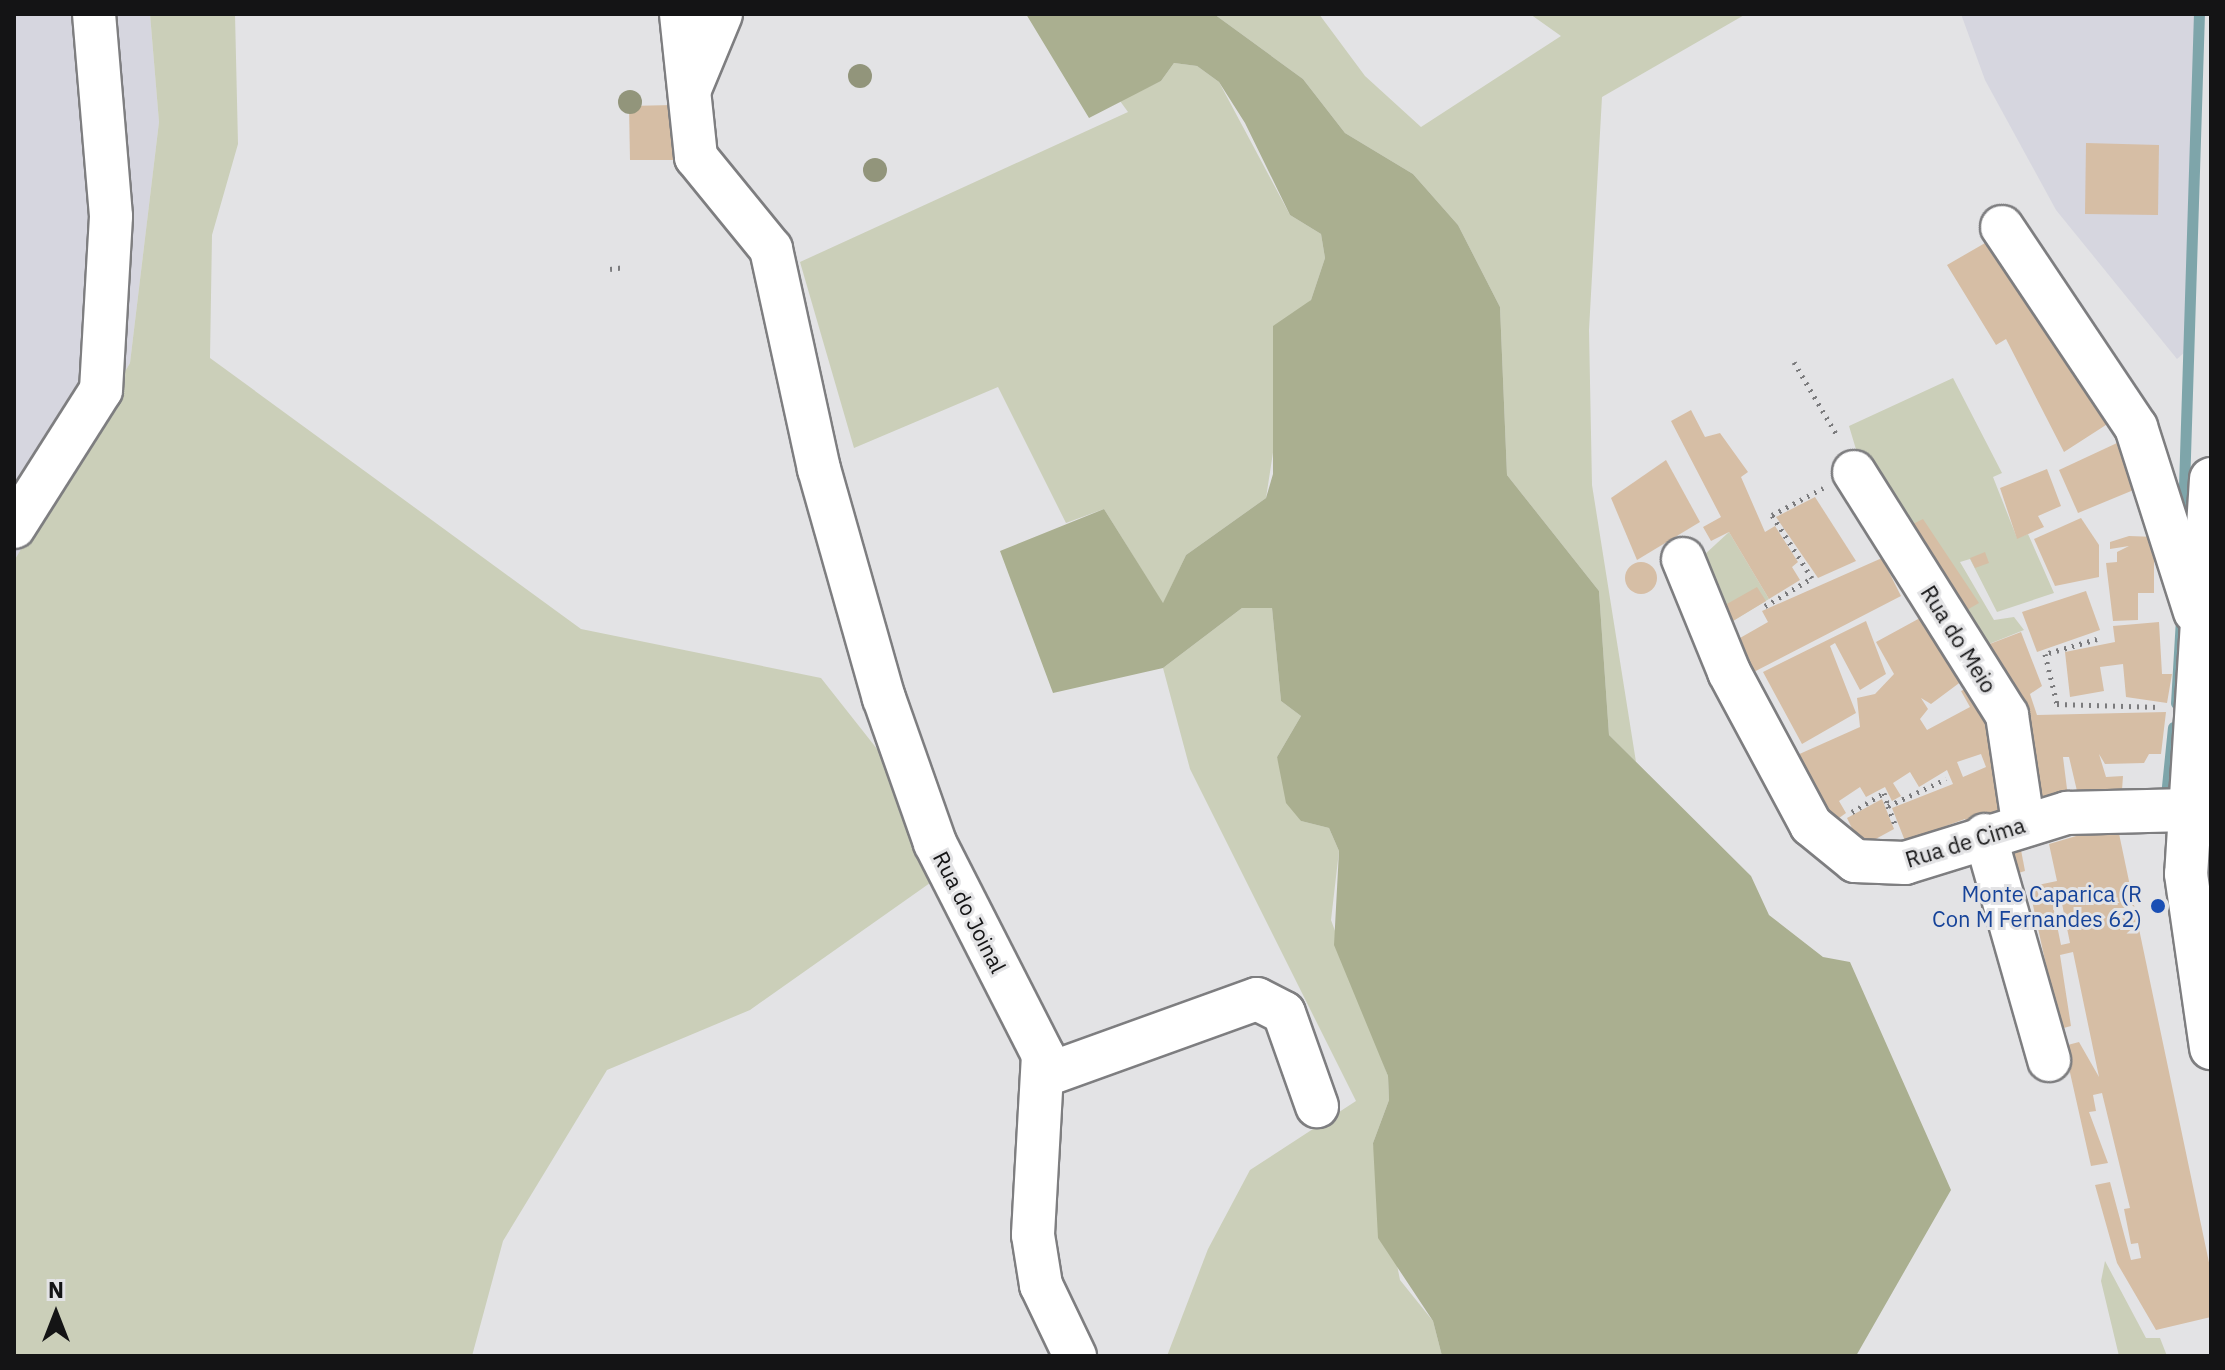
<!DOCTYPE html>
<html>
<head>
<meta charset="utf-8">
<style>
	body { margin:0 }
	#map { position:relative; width:2225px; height:1370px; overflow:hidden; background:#e3e3e5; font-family:"IBM Plex Sans",sans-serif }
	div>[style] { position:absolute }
	.built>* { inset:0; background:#d6d6df }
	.green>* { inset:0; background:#cbcfb9 }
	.forest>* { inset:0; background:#aaaf90 }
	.stream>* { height:11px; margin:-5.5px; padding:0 5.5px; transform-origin:5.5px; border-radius:5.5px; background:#7ea5aa }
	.building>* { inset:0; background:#d6bea5 }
	.round { border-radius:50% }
	.path>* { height:5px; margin-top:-2.5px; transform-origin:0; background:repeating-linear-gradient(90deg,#7b7b7d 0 2px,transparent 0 8px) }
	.roads { filter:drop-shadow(2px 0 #7e7e80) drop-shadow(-2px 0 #7e7e80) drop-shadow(0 2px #7e7e80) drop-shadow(0 -2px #7e7e80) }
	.minor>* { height:42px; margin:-21px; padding:0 21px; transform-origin:21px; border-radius:21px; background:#fff }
	.trees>* { width:24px; height:24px; margin:-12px; border-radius:50%; background:#92957b }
	.dots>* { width:22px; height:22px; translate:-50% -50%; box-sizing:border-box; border:4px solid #e3e3e5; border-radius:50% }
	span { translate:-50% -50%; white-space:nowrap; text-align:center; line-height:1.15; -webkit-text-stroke:6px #e3e3e5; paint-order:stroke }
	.street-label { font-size:22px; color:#141415 }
	.transit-label { font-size:22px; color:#164399 }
	.right { translate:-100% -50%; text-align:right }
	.frame { position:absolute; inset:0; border:16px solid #141415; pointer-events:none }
	.north { position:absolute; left:16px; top:1274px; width:80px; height:80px; -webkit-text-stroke:6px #e3e3e5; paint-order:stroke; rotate:0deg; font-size:22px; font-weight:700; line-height:32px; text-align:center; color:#141415 }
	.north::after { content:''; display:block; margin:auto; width:28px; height:36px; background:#141415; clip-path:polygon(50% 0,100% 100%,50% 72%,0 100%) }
</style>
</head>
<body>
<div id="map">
	<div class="built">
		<div style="clip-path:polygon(14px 14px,150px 14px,159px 122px,130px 363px,14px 561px)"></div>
		<div style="clip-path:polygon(1961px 14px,2200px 14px,2194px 344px,2177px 359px,2056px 210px,1985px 80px)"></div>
	</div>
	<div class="green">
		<div style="clip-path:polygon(150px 14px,235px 14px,238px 144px,212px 235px,210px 358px,581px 629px,821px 678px,964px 859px,750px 1010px,607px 1070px,503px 1241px,472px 1356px,14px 1356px,14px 561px,130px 363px,159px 122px)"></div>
		<div style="clip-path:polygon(1214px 14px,1319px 14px,1365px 76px,1421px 127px,1561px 36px,1530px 14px,1746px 14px,1602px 97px,1589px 330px,1592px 485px,1636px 762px,1609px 735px,1599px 591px,1507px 475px,1500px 307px,1458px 225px,1413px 174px,1345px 133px,1303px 79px)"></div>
		<div style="clip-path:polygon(1174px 63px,1197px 66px,1219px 82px,1290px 215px,1321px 234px,1325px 258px,1311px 300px,1294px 316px,1266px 498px,1186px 555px,1163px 604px,1104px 509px,1066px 523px,998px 387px,854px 448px,800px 262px,1128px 112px,1120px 101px,1161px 81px)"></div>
		<div style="clip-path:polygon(1953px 378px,2002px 473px,1993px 477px,2017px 538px,2028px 534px,2054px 593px,1997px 612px,1970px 559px,1960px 562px,1994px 620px,2014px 617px,2024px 630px,1974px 650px,1861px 466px,1849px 426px)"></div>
		<div style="clip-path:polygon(1729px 532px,1769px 599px,1723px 627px,1703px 556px)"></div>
		<div style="clip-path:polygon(1242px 608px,1272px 608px,1281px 701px,1301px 716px,1277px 757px,1301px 821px,1329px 828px,1339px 851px,1331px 920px,1388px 1076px,1389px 1100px,1373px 1143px,1400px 1280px,1433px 1321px,1442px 1356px,1167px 1356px,1208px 1249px,1250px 1170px,1356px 1101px,1190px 769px,1163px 668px)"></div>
		<div style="clip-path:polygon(2105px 1261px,2146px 1338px,2160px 1338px,2167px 1356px,2119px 1356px,2101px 1281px)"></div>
	</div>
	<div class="forest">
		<div style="clip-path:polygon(1026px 14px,1214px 14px,1303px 79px,1345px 133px,1413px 174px,1458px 225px,1500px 307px,1507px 475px,1599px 591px,1609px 735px,1751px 876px,1769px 915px,1823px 957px,1850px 962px,1951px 1190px,1856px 1356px,1442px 1356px,1433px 1321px,1378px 1238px,1373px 1143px,1389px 1100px,1388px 1076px,1334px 945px,1339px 851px,1329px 828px,1301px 821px,1286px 803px,1277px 757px,1301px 716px,1281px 701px,1272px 608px,1242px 608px,1163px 668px,1053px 693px,1000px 551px,1104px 509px,1163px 603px,1186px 555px,1266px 498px,1273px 474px,1273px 326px,1311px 300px,1325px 258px,1321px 234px,1290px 215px,1245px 123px,1219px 82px,1197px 66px,1174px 63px,1161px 81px,1089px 118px)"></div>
	</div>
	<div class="stream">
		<div style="left:2183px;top:519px;width:505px;rotate:-88.19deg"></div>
		<div style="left:2176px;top:703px;width:84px;rotate:-86.6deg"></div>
		<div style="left:2166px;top:796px;width:69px;rotate:-84.2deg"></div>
	</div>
	<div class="building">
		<div style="clip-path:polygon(673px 105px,674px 160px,630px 160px,629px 106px)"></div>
		<div style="clip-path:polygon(2086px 143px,2159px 145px,2158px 215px,2085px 214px)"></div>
		<div style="clip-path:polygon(1992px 239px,2109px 423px,2064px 452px,2006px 339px,1996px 345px,1947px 265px)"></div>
		<div style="clip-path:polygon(1691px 410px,1705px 437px,1720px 433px,1748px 472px,1741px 477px,1765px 532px,1775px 526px,1798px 562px,1792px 567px,1800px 580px,1769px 599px,1729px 532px,1711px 541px,1703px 527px,1721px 517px,1671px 421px)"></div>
		<div style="clip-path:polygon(2117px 443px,2136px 489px,2078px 513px,2059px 470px)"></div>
		<div style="clip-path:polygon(1666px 460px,1700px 522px,1637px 560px,1611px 498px)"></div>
		<div style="clip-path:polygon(2047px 469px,2061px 506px,2038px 516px,2044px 527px,2017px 539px,2000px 488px)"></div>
		<div style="clip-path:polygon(1815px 497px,1856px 561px,1818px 578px,1776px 517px)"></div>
		<div style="clip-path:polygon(2081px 518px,2099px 545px,2099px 577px,2055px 586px,2034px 539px)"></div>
		<div style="clip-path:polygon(1923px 519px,1979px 603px,1953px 618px,1901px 530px)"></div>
		<div style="clip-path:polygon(2129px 536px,2156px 537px,2165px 557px,2154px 557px,2154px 593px,2138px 593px,2138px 620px,2113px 621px,2106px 563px,2117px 562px,2117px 552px,2129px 546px,2110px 549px,2110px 542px)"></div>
		<div style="clip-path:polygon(1985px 552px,1989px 563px,1975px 568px,1970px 558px)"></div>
		<div style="clip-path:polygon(1882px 558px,1901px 596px,1744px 677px,1733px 642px,1768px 622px,1762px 611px)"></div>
		<div class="round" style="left:1625px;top:562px;width:32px;height:32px"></div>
		<div style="clip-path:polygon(1757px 587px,1766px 601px,1723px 627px,1718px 609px)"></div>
		<div style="clip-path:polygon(2086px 591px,2100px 630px,2037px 652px,2022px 612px)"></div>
		<div style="clip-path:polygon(evenodd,1931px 612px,1970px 675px,1931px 704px,1921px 698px,1928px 709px,1920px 719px,1927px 730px,1970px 707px,1961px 691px,1976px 684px,2012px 808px,1969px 828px,1965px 819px,1905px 841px,1892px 808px,1953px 784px,1947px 770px,1919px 787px,1910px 772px,1893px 783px,1901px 796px,1892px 801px,1885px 787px,1866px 797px,1860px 787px,1839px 801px,1846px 813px,1828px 826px,1786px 760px,1860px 727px,1857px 698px,1875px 694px,1894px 674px,1876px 642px,1931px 612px,1981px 754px,1986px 767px,1963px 777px,1957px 762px,1981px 754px)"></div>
		<div style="clip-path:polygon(1866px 621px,1886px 674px,1860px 690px,1835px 643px,1830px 646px,1856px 713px,1802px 744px,1763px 672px)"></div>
		<div style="clip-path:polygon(2159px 622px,2162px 674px,2172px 674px,2167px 703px,2126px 697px,2123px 664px,2100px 667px,2104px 691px,2070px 697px,2065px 652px,2115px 642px,2113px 626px)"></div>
		<div style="clip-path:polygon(2021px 632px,2042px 686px,2030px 694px,2037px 715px,2166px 712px,2161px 754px,2149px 754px,2144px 763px,2105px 764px,2099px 754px,2106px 777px,2123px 776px,2122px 790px,2077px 791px,2069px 757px,2063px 757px,2068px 797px,2027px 801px,2018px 741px,2034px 738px,2024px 710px,1974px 650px)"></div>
		<div style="clip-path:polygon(1882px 799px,1894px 829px,1861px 847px,1847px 818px)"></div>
		<div style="clip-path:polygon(evenodd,2117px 824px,2211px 1272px,2211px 1317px,2156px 1330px,2117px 1263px,2095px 1185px,2110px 1182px,2131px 1260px,2141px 1258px,2138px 1243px,2131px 1244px,2124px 1209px,2130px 1208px,2102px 1093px,2093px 1095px,2096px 1111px,2089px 1112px,2108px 1163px,2091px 1166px,2064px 1046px,2079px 1042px,2099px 1077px,2073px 952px,2060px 955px,2071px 1026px,2060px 1029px,2029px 887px,2057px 881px,2049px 844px,2117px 824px,2059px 889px,2070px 943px,2061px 945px,2050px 891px,2059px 889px)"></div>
		<div style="clip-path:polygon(2021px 850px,2025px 871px,2012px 875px,2007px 854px)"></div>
	</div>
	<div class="path">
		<div style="left:610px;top:269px;width:15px;rotate:-8deg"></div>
		<div style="left:1794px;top:362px;width:87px;rotate:59.6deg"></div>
		<div style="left:1765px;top:606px;width:55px;rotate:-30.8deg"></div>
		<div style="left:1812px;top:578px;width:75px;rotate:-122.4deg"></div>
		<div style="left:1772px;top:515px;width:58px;rotate:-27.9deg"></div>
		<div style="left:2097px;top:639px;width:54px;rotate:163.9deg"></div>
		<div style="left:2045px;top:654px;width:51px;rotate:76.5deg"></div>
		<div style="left:2057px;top:704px;width:103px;rotate:1.7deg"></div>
		<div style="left:1888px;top:806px;width:19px;rotate:69deg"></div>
		<div style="left:1852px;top:812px;width:37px;rotate:-31deg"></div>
		<div style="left:1884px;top:793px;width:14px;rotate:73deg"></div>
		<div style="left:1888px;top:806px;width:64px;rotate:-25deg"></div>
	</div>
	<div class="roads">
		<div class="minor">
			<div style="left:681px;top:14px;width:144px;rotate:84deg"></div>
			<div style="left:696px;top:157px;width:119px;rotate:50.8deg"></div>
			<div style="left:771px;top:249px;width:225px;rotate:77.7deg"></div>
			<div style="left:819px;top:469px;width:238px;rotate:74.2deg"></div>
			<div style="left:884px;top:698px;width:154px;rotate:70.6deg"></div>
			<div style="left:935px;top:843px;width:238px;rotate:63deg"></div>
			<div style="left:1043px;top:1055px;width:180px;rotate:93.2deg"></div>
			<div style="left:1033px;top:1235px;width:51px;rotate:80.9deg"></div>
			<div style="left:1041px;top:1285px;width:79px;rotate:64.4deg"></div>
			<div style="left:690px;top:89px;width:81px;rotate:-67.5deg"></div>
			<div style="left:2002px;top:227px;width:241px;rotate:56.2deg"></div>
			<div style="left:2136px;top:427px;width:194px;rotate:72.3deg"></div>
			<div style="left:1854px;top:472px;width:287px;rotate:57.8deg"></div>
			<div style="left:2007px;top:715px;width:108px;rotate:81.5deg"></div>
			<div style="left:2211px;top:479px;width:396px;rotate:93.6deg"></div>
			<div style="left:2186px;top:874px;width:176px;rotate:81.8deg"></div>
			<div style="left:14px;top:527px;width:162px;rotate:-57.6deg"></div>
			<div style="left:101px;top:390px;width:174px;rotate:-86.7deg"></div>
			<div style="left:111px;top:216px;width:203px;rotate:-94.8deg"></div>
			<div style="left:1683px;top:559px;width:122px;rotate:67.8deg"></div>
			<div style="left:1729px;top:672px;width:174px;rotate:61.8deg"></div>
			<div style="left:1811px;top:825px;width:57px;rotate:39.3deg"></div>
			<div style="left:1855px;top:861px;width:50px;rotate:2.3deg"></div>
			<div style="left:1905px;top:863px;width:170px;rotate:-17.2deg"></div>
			<div style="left:2067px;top:813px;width:121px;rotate:-1.4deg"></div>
			<div style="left:1985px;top:835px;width:234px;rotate:74.1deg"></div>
			<div style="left:1043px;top:1076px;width:227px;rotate:-19.8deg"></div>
			<div style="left:1257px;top:999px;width:30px;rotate:27deg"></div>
			<div style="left:1284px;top:1013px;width:99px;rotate:70.5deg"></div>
		</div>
	</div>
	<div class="trees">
		<div style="left:860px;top:76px"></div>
		<div style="left:630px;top:102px"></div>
		<div style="left:875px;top:170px"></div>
	</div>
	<div class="dots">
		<div style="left:2158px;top:906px;background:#1a4fb4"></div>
	</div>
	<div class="street-label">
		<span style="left:1959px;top:639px;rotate:58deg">Rua do Meio</span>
		<span style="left:1965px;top:842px;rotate:-17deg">Rua de Cima</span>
		<span style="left:970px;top:912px;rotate:63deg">Rua do Joinal</span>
	</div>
	<div class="transit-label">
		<span class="right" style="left:2142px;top:906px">Monte Caparica (R<br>Con M Fernandes 62)</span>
	</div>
	<div class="frame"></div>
	<div class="north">N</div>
</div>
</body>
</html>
